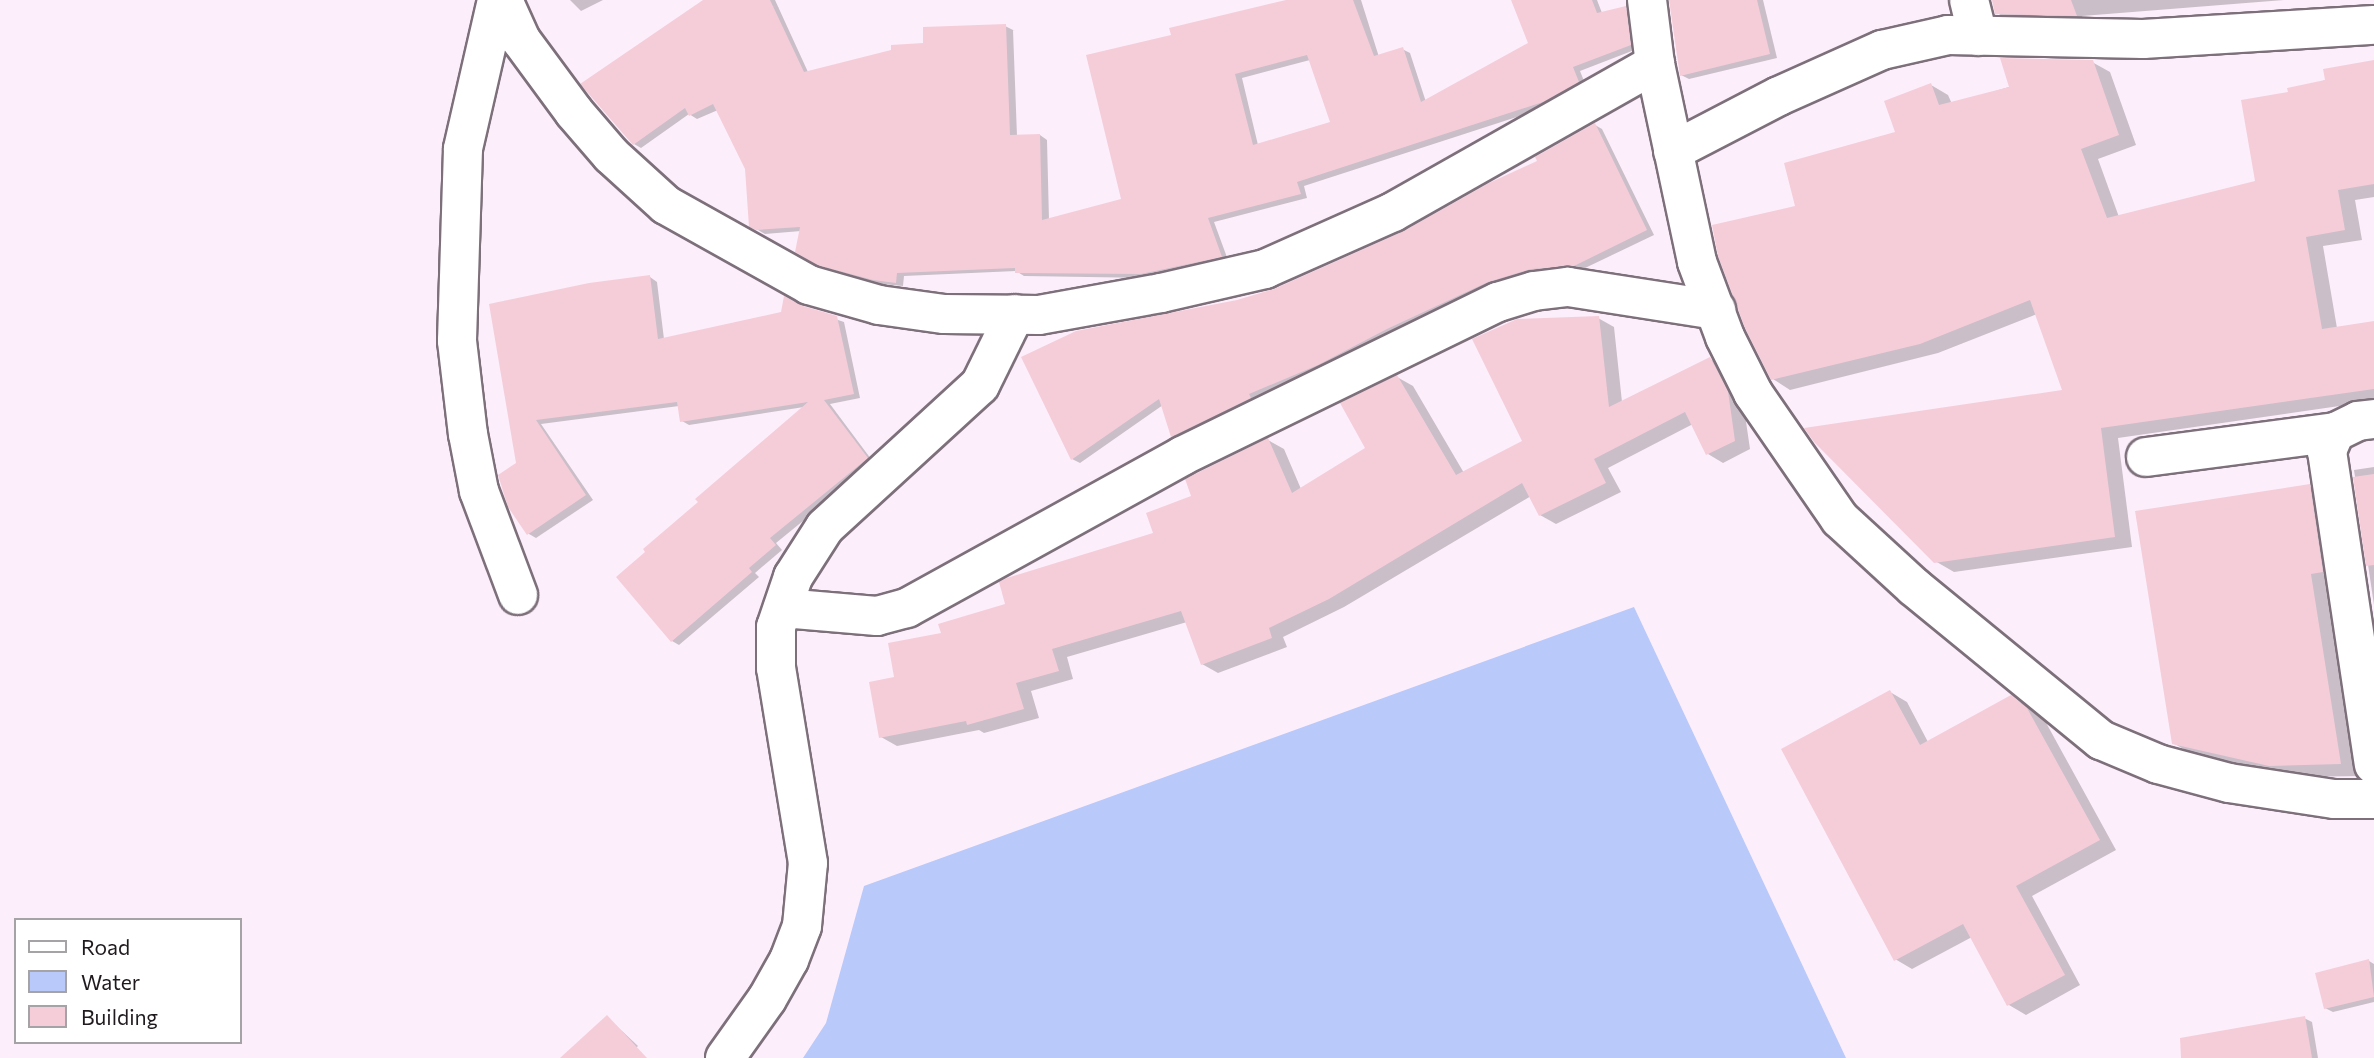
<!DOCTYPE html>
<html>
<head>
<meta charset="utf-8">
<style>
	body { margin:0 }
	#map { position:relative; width:2374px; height:1058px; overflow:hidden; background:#fdeefb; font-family:Commissioner,sans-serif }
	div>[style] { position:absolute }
	.water>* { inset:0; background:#b8c9fa }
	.shadow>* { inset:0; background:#0003 }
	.building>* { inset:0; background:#f5cdd9 }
	.roads { filter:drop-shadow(2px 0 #7d707b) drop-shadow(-2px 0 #7d707b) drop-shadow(0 2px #7d707b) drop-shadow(0 -2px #7d707b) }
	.minor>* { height:38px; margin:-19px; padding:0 19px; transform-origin:19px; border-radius:19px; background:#fff }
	span { translate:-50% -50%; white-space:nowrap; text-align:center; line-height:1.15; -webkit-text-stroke:5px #fff; paint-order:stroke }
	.legend { position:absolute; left:14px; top:918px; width:228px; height:126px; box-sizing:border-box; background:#fff; border:2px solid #a5a3a5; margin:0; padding:9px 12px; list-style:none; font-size:21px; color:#1f1a1e }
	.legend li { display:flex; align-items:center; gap:14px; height:35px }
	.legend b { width:35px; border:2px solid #a5a3a5 }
</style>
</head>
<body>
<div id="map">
	<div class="water">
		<div style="clip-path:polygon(1634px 607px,1846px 1058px,803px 1058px,826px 1023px,864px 886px)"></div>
	</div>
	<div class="shadow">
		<div style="clip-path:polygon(570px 0,603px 0,581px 11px)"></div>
		<div style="clip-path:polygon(evenodd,706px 0,775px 0,808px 72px,1005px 26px,1013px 30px,1017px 136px,1040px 135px,1047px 140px,1049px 220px,1123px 201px,1173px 36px,1289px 0,1361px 0,1379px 57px,1402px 49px,1410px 53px,1426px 102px,1530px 44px,1513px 0,1597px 0,1602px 13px,1625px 8px,1633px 13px,1637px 49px,1580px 71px,1586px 86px,1551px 106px,1304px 186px,1307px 198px,1214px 222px,1228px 260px,1150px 278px,1024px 276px,1016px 271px,904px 276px,903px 286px,882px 284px,827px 268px,797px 251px,801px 231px,765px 234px,751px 226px,747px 169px,718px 110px,697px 119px,689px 114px,641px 148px,634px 144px,706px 0,1310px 60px,1332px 124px,1258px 145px,1242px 78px,1310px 60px)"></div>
		<div style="clip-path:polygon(1671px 0,1763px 0,1777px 58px,1689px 79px,1681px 75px)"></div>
		<div style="clip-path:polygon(1993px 0,2284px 0,2082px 16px,2083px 19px,2004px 17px,1997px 13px)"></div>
		<div style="clip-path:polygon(2092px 62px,2110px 72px,2136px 145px,2098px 159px,2119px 217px,2257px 183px,2290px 93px,2374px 62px,2374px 197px,2355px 200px,2362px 240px,2323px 246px,2337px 328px,2374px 323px,2374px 401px,2118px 438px,2132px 547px,1954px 572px,1935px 561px,2065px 391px,2037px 314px,1938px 353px,1790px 390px,1773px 379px,1797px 207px,1897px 133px,1931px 85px,1948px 95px,1952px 104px)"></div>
		<div style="clip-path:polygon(1595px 125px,1602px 129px,1654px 235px,1583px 269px,1540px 273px,1255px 398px,1257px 402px,1180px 440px,1173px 436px,1163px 405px,1080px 463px,1072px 459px,1237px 302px,1274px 291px,1405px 233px,1539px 162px)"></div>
		<div style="clip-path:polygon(650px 277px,657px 282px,664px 339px,802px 308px,844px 322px,860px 398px,830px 404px,874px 463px,776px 543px,782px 550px,755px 573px,759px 577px,679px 645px,672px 641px,701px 502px,804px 407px,689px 425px,682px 421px,679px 406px,541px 424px,593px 500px,536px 538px,529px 534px,510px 506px,518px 464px,491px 305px)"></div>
		<div style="clip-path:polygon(1598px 318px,1614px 327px,1622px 402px,1710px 359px,1726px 368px,1743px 401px,1750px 449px,1723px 463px,1708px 454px,1693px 424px,1608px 468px,1621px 492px,1556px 524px,1540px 515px,1531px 496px,1344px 607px,1283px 637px,1287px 647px,1218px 673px,1202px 664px,1187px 622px,1067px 657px,1073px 679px,1031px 691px,1039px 718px,984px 733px,979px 730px,897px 746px,881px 737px,896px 679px,943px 635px,1155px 534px,1193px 498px,1268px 440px,1284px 449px,1301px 489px,1368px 448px,1397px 377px,1413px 386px,1464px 473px,1524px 442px)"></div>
		<div style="clip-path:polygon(2374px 467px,2374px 605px,2354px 470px)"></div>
		<div style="clip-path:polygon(2309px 486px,2332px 498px,2363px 776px,2292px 777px,2196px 756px,2173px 743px)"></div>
		<div style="clip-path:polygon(1890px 692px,1907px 702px,1928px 742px,2011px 697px,2028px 707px,2044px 719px,2116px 850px,2032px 896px,2080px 985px,2026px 1015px,2009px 1005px,1972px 937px,1912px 969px,1895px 959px)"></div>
		<div style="clip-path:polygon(2369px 961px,2374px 964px,2374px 1002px,2333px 1012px,2325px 1008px)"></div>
		<div style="clip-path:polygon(607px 1017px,638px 1046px,625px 1058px,593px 1058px)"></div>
		<div style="clip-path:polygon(2304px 1018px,2312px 1022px,2318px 1058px,2247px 1058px)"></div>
	</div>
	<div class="building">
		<div style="clip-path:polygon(evenodd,703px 0,770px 0,804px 72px,891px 50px,891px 45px,923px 43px,923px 27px,1006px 24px,1010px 135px,1040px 134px,1042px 220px,1121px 199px,1086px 55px,1171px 35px,1169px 28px,1286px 0,1353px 0,1374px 56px,1403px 47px,1421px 102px,1528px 43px,1511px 0,1592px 0,1597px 13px,1626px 6px,1631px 45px,1573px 67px,1579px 82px,1543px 102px,1297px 182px,1301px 194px,1208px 218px,1222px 257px,1141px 274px,1015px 273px,1015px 268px,897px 273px,896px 283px,873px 280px,817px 265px,795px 252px,800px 227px,756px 230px,749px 227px,745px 169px,713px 104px,689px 116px,685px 108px,633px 145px,580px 84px,703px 0,1307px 55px,1330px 122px,1253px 145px,1235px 74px,1307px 55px)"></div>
		<div style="clip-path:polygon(1669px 0,1757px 0,1770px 54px,1680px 76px)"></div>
		<div style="clip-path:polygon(1992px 0,2071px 0,2077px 16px,1995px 14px)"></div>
		<div style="clip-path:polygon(2000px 58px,2093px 60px,2119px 135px,2081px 149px,2107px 218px,2255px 181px,2241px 100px,2288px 92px,2287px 88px,2325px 80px,2323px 69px,2374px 60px,2374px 184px,2338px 190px,2345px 230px,2306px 237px,2322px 329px,2374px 321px,2374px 389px,2101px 428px,2115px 537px,1934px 563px,1814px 442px,1804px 428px,2062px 390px,2030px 300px,1920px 344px,1771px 380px,1745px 328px,1718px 256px,1712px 225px,1795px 206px,1784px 163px,1895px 132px,1884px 101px,1931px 83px,1939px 105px,2009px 87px)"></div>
		<div style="clip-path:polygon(1595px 123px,1647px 230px,1574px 266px,1531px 269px,1488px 282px,1387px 329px,1318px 365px,1249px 394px,1251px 398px,1171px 437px,1159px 399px,1071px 460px,1021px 357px,1076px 331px,1237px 300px,1274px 289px,1404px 231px,1489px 183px,1537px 161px,1535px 157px)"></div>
		<div style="clip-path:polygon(650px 275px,658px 339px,781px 312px,784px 296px,803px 306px,837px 316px,854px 394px,824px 400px,868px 458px,770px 538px,776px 545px,749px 568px,752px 572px,671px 642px,616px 577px,645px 552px,643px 549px,698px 502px,695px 499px,808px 402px,680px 422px,677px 402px,536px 420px,586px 495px,527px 535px,508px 507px,498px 475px,516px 463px,489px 304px,589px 283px)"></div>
		<div style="clip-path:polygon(1599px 316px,1609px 407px,1710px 357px,1728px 391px,1735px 441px,1706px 455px,1685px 412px,1594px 459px,1606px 483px,1539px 516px,1522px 483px,1329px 599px,1269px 628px,1272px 638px,1201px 665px,1181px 611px,1052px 649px,1059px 671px,1016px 683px,1024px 709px,967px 725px,966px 721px,879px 738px,869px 682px,894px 677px,888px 643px,941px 633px,938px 624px,1005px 604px,999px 582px,1007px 578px,1153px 533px,1146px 513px,1191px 496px,1185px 479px,1268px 438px,1292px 493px,1365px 448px,1340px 403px,1397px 375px,1456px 475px,1522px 441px,1472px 339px,1517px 319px)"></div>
		<div style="clip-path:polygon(2374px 474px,2374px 565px,2366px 566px,2353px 477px)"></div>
		<div style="clip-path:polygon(2310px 484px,2323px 572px,2311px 574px,2341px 764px,2269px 766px,2172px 744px,2135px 511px)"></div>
		<div style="clip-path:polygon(1890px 690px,1920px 745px,2011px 695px,2027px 708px,2100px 840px,2016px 886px,2065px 975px,2007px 1006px,1963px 924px,1894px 961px,1781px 749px)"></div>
		<div style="clip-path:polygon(2369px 959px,2374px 997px,2324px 1009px,2315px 973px)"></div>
		<div style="clip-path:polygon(607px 1015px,647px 1058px,560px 1058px)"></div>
		<div style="clip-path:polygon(2305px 1016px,2312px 1058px,2181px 1058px,2180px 1038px)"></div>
	</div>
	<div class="roads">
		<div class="minor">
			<div style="left:497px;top:0;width:153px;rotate:102.9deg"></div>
			<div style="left:463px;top:149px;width:192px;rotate:91.8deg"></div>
			<div style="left:457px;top:341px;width:94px;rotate:83.3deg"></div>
			<div style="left:468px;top:434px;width:58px;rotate:79.1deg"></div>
			<div style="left:479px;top:491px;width:111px;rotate:69.4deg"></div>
			<div style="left:503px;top:0;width:44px;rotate:65.8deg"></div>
			<div style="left:521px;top:40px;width:89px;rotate:53.6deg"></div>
			<div style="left:574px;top:112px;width:57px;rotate:49.3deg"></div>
			<div style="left:611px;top:155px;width:74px;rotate:42.3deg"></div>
			<div style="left:666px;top:205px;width:164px;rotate:29.2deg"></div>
			<div style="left:809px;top:285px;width:73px;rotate:15.9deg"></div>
			<div style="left:879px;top:305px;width:66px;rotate:7.9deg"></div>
			<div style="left:944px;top:314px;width:95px;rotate:0.6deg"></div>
			<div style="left:1039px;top:315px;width:124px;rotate:-10.2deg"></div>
			<div style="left:1161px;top:293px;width:107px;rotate:-13deg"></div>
			<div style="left:1265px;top:269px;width:140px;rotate:-24deg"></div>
			<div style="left:1393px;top:212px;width:301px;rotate:-29.5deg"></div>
			<div style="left:1647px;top:0;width:64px;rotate:82.9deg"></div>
			<div style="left:1655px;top:64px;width:202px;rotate:78deg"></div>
			<div style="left:1697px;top:262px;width:80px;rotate:69.5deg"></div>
			<div style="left:1725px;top:337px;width:63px;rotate:63.4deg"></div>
			<div style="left:1753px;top:393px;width:153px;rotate:55.4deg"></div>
			<div style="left:1840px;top:519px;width:100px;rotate:42.6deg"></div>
			<div style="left:1914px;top:587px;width:242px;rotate:39.3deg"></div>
			<div style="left:2101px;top:740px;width:62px;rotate:22.8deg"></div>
			<div style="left:2158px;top:764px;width:73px;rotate:15deg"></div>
			<div style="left:2229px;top:783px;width:106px;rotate:8.7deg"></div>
			<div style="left:2334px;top:799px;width:40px"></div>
			<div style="left:1969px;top:0;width:37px;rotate:76deg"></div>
			<div style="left:1673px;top:151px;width:119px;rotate:-27.4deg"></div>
			<div style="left:1779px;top:96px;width:113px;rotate:-24.1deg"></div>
			<div style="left:1882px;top:50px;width:68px;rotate:-12.8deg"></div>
			<div style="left:1948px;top:35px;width:195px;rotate:1.2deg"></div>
			<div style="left:2143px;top:39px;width:231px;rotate:-3.5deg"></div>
			<div style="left:2374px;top:419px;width:16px;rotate:173deg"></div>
			<div style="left:2358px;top:421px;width:25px;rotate:154deg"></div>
			<div style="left:2335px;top:432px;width:21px;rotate:113deg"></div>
			<div style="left:2327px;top:451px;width:317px;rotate:81.5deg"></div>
			<div style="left:2146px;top:457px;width:191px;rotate:-7.5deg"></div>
			<div style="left:783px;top:608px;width:94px;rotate:4.9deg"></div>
			<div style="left:877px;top:616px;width:31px;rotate:-15deg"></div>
			<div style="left:907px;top:608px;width:314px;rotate:-28.9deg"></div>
			<div style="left:1182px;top:456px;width:352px;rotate:-26deg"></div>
			<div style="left:1498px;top:302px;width:38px;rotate:-17deg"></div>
			<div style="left:1534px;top:291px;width:34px;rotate:-7deg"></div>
			<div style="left:1568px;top:287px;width:150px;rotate:8.8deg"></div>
			<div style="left:725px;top:1058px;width:72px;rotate:-54.6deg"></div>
			<div style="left:767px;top:999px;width:45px;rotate:-60.6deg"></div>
			<div style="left:789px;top:960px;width:36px;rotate:-69deg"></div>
			<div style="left:802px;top:926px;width:63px;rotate:-84.6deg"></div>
			<div style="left:808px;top:863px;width:198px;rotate:-99.3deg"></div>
			<div style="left:776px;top:668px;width:41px;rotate:-90deg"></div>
			<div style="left:776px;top:627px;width:53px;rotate:-71.2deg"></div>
			<div style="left:793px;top:577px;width:59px;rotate:-57.4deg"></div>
			<div style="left:825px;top:527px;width:210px;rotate:-42.5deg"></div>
			<div style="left:980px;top:385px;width:79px;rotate:-63.8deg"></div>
		</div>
	</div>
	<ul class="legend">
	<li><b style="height:9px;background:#fff"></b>Road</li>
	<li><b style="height:19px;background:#b8c9fa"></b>Water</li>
	<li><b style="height:19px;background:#f5cdd9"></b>Building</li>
	</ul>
</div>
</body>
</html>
